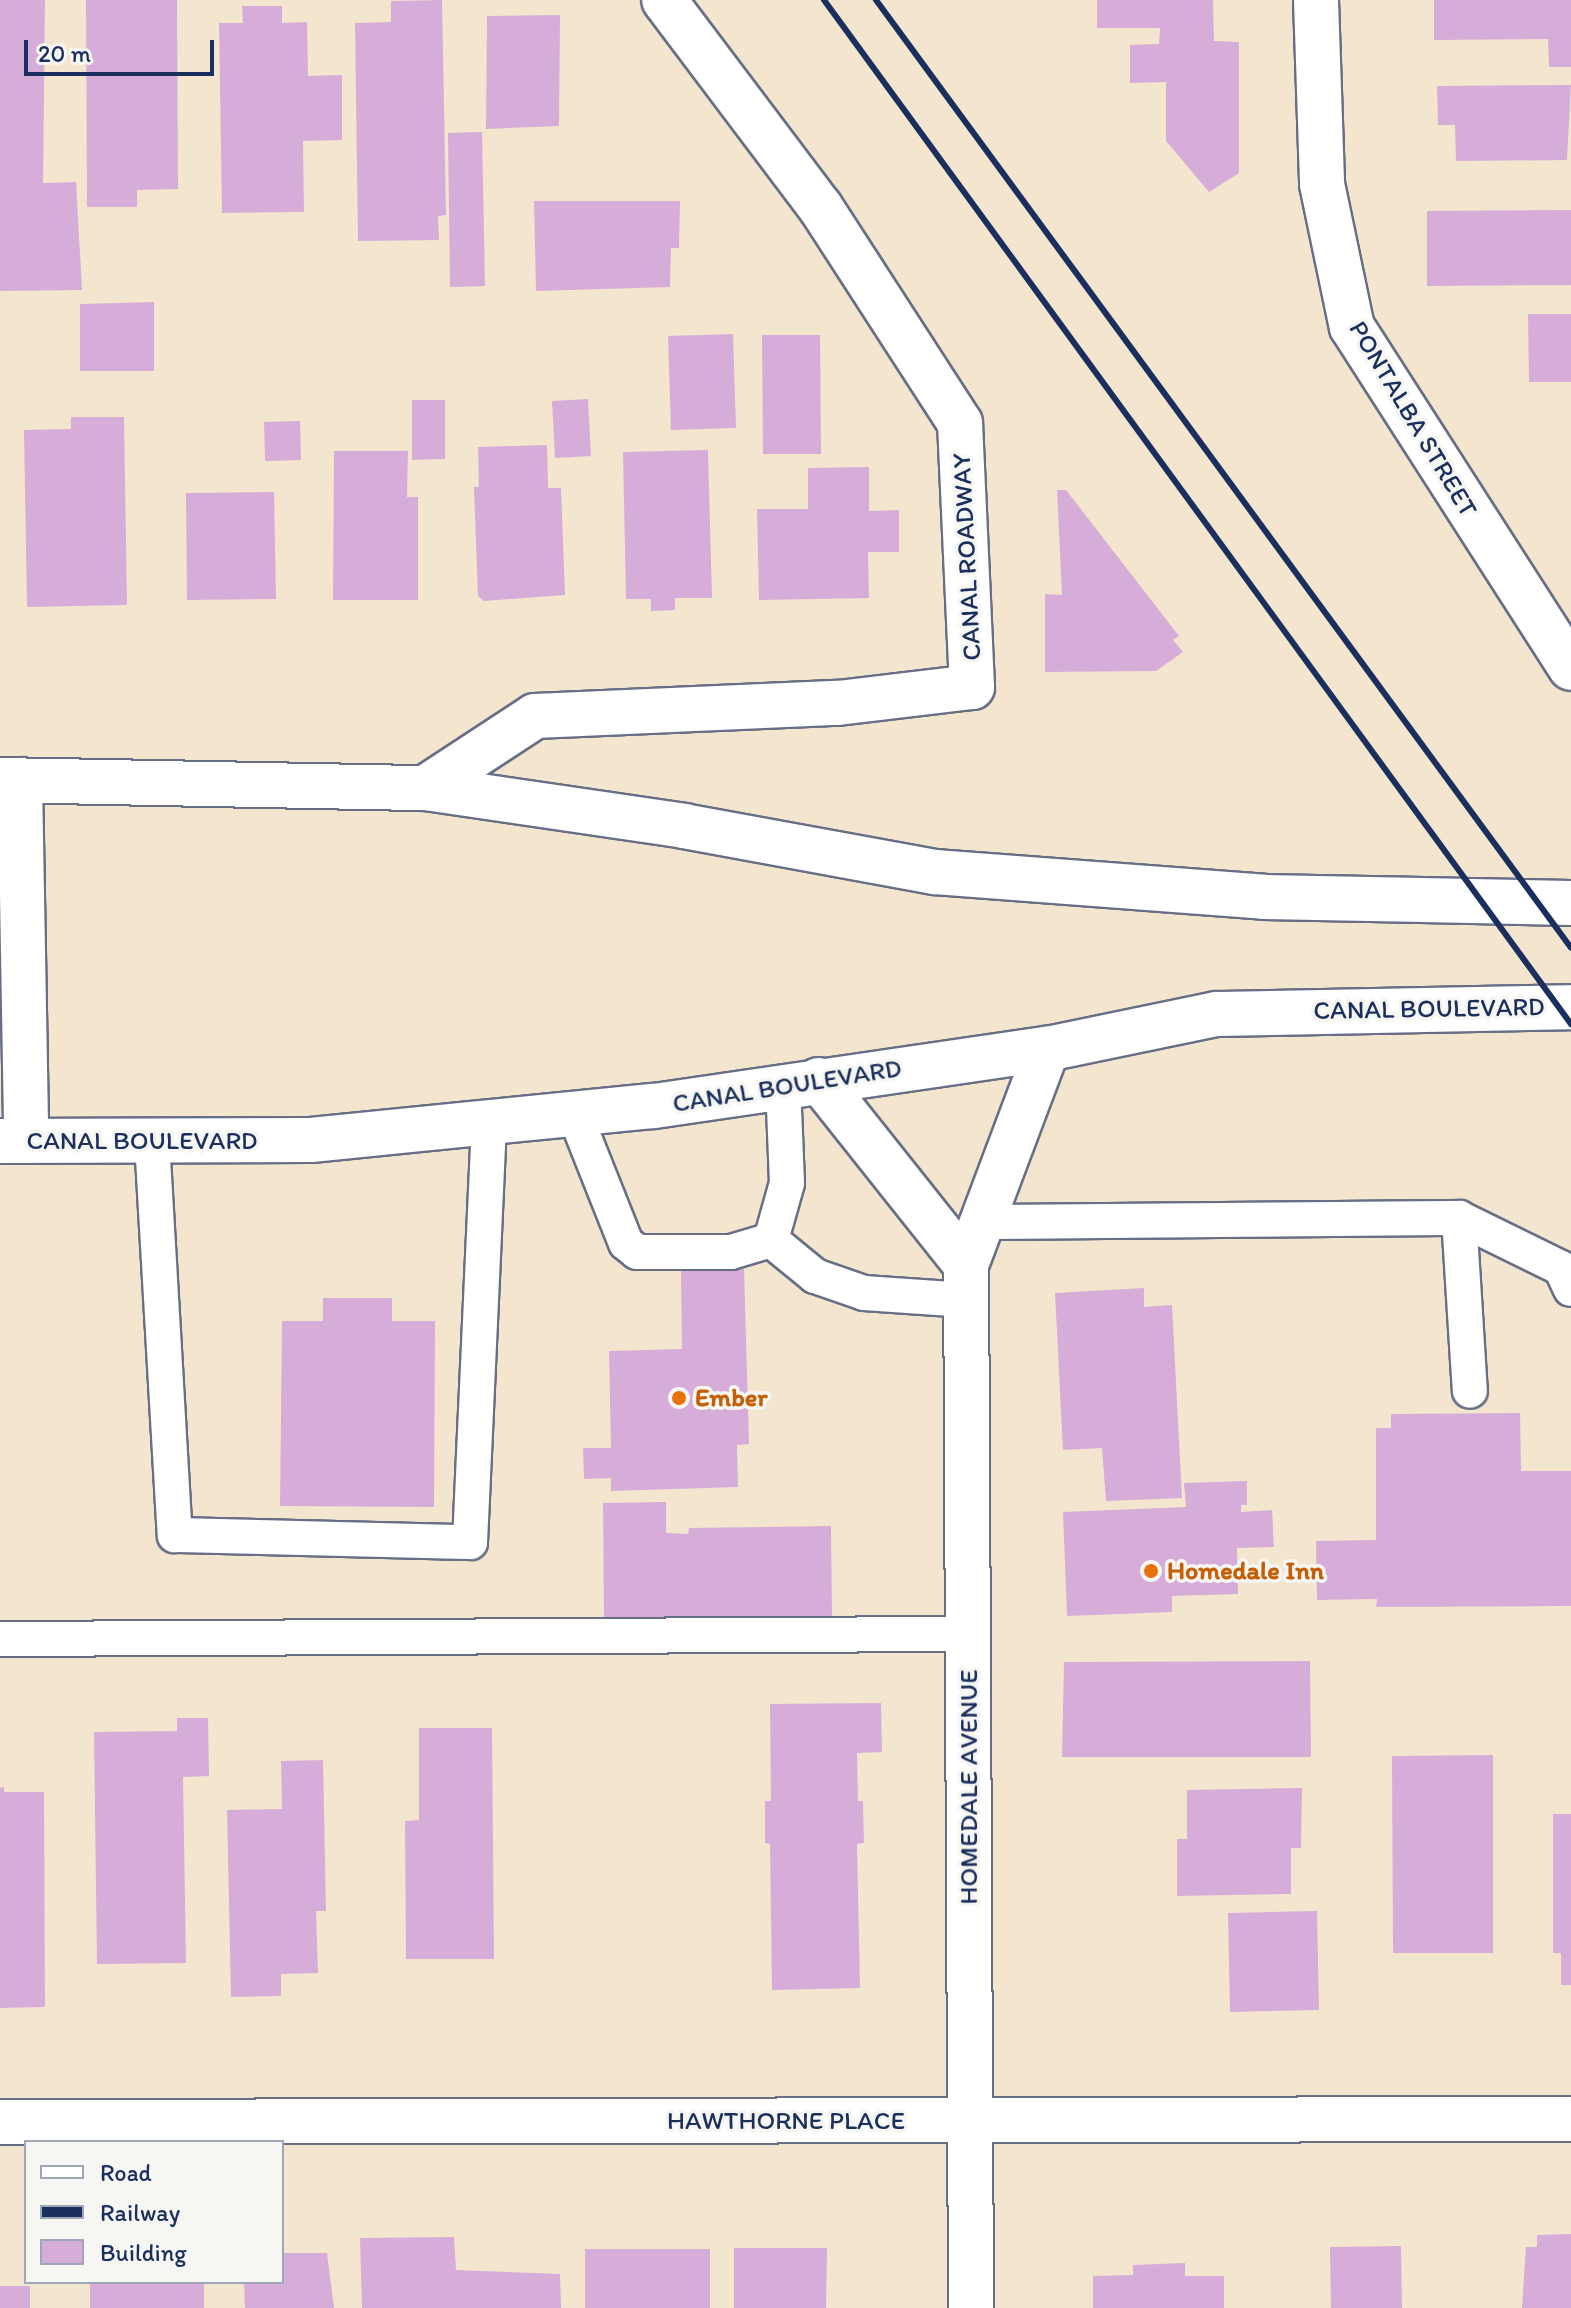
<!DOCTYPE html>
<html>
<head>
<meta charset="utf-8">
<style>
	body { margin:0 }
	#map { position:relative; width:1571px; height:2308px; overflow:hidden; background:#f4e5cf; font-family:Itim,sans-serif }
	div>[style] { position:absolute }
	.building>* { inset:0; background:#d5add8 }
	.roads { filter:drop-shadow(2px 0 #676f86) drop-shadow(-2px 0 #676f86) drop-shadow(0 2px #676f86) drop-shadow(0 -2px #676f86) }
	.service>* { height:34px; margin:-17px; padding:0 17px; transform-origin:17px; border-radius:17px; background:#fff }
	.minor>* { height:44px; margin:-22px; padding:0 22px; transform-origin:22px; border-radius:22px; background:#fff }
	.secondary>* { height:44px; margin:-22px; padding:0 22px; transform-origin:22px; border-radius:22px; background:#fff }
	.rail>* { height:6px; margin:-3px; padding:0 3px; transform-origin:3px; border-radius:3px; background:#1b2f5e }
	.dots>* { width:22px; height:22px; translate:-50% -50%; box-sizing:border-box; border:4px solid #f6f6f2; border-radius:50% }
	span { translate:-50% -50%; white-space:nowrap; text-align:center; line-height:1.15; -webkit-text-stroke:7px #f6f6f2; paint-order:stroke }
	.street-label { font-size:26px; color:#1b2f5e }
	.food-label { font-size:26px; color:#c56008; font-weight:700 }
	.left { translate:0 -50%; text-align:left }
	.legend { position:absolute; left:24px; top:2140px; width:260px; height:144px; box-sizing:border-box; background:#f6f6f2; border:2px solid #9ea6b7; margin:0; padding:10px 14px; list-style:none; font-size:24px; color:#1b2f5e }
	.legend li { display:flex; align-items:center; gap:16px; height:40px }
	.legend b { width:40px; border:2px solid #9ea6b7 }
	.scale { position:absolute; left:24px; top:40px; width:190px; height:36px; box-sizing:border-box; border:4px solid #1b2f5e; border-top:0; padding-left:10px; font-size:24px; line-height:28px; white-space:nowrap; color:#1b2f5e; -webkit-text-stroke:6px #f6f6f2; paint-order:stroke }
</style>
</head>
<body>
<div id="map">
	<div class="building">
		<div style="clip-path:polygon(0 0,45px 0,43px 183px,76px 182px,82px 290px,0 291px)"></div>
		<div style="clip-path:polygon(86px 0,177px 0,178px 189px,137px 190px,137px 207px,87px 207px)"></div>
		<div style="clip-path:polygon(442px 0,446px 215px,438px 216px,439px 240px,358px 241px,355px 23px,391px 22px,391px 1px)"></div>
		<div style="clip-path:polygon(1097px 0,1213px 0,1214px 41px,1239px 42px,1239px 173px,1209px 192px,1166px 141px,1166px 82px,1130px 83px,1130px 45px,1159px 44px,1160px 28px,1097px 28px)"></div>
		<div style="clip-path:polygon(1434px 0,1571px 0,1571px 67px,1549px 67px,1548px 39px,1434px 40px)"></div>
		<div style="clip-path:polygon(242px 6px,282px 6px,282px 23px,307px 22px,308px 76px,342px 75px,342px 140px,303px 141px,304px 212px,222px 213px,219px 23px,243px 23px)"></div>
		<div style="clip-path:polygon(560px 15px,559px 126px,486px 129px,487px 16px)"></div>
		<div style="clip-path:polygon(1571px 85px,1567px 160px,1456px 161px,1455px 125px,1438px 125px,1437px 86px)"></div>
		<div style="clip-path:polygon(482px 132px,485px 286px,450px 287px,448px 133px)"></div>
		<div style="clip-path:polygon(534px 201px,680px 201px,679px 248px,671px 248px,670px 287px,536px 291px)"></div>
		<div style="clip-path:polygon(1571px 210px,1571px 285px,1427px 286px,1427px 211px)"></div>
		<div style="clip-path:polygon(154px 302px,154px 371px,80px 371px,80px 304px)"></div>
		<div style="clip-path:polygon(1528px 314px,1571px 314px,1571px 382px,1529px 382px)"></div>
		<div style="clip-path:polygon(733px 334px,736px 428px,671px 430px,668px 336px)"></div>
		<div style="clip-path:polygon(762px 335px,820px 335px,821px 454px,763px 454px)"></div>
		<div style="clip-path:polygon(588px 399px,591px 456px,555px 458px,552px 401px)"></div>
		<div style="clip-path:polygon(412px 400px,445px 400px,445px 459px,412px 460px)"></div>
		<div style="clip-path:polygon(71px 417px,124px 417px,127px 605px,27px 607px,24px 430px,71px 429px)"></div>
		<div style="clip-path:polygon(300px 421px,301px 460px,265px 461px,264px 422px)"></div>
		<div style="clip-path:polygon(547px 445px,548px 488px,561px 488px,565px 595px,484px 601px,478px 596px,474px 487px,479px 487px,478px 447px)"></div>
		<div style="clip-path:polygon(708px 450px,712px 598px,675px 598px,675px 610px,651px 611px,651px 599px,626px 599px,623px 452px)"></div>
		<div style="clip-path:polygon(334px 451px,408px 451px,407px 497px,418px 497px,418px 600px,333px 600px)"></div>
		<div style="clip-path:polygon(869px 467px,869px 511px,899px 510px,899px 552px,868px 552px,869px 598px,759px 600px,757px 509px,808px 509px,808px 468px)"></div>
		<div style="clip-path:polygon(1057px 490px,1066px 490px,1179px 636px,1173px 640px,1183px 652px,1156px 671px,1045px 672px,1045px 594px,1062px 595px)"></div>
		<div style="clip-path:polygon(274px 492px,276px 599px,187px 600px,186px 493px)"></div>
		<div style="clip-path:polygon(744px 1269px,749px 1444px,737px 1445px,738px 1487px,611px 1491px,611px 1478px,584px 1479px,583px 1448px,611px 1448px,609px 1351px,682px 1349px,681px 1271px)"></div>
		<div style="clip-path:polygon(1144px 1288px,1144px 1307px,1172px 1305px,1182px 1498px,1106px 1501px,1102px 1448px,1063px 1450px,1055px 1293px)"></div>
		<div style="clip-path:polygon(323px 1298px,392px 1298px,392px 1321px,435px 1321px,434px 1507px,280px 1506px,282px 1321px,323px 1321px)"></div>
		<div style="clip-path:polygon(1520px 1413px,1521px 1471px,1571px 1471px,1571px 1606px,1376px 1607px,1377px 1599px,1317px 1600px,1316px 1541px,1376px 1540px,1376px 1428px,1391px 1428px,1391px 1414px)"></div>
		<div style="clip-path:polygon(1247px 1481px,1247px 1505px,1241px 1505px,1241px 1512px,1272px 1510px,1274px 1547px,1237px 1548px,1238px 1594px,1172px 1596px,1172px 1612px,1067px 1616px,1063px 1512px,1186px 1507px,1184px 1483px)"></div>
		<div style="clip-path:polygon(666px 1502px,666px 1533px,688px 1534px,689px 1528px,831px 1526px,832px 1616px,604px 1619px,603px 1503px)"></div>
		<div style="clip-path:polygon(1310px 1661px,1311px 1757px,1062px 1757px,1064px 1662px)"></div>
		<div style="clip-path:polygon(881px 1703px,882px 1752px,857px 1753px,858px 1801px,863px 1801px,864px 1843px,857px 1844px,860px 1988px,772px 1990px,770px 1844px,765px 1843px,765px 1801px,771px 1801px,770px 1704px)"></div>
		<div style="clip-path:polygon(177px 1718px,208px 1718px,209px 1776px,183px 1777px,186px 1963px,97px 1964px,94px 1732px,177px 1731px)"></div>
		<div style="clip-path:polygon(419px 1728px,492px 1728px,494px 1959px,406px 1959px,405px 1821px,419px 1820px)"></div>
		<div style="clip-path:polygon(1493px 1755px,1493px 1953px,1393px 1953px,1392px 1756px)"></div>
		<div style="clip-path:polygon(323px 1760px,326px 1911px,316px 1911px,318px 1973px,281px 1974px,281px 1996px,231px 1997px,227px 1810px,282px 1809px,281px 1761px)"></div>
		<div style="clip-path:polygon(4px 1787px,4px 1792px,44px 1792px,45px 2007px,0 2008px,0 1788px)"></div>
		<div style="clip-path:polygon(1302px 1788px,1301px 1848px,1291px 1848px,1291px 1894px,1177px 1896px,1177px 1839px,1187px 1839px,1187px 1790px)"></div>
		<div style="clip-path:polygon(1553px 1814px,1571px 1814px,1571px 1985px,1561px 1985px,1561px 1953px,1553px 1953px)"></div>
		<div style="clip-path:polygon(1317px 1911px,1319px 2010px,1230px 2012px,1228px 1913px)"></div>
		<div style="clip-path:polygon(1571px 2234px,1571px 2308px,1522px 2308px,1526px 2247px,1537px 2247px,1537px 2235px)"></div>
		<div style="clip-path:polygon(454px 2237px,456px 2270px,560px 2274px,561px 2308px,362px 2308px,360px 2238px)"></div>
		<div style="clip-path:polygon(1401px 2246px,1402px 2308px,1331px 2308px,1330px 2247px)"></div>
		<div style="clip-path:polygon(734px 2248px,827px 2248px,826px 2308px,734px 2308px)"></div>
		<div style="clip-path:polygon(585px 2249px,710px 2249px,710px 2308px,585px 2308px)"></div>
		<div style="clip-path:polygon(282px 2253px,327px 2253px,334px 2308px,245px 2308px,244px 2282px,282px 2282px)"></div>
		<div style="clip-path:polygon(1185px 2263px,1185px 2276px,1224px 2276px,1224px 2308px,1093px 2308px,1093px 2276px,1133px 2275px,1133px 2265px)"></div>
		<div style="clip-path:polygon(90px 2282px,204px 2282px,204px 2308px,90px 2308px)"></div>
		<div style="clip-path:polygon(0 2286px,30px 2286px,30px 2308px,0 2308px)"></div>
	</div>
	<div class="roads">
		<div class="service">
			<div style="left:575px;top:1115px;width:138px;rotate:68.3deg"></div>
			<div style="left:626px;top:1243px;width:14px;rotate:39deg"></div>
			<div style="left:637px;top:1252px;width:94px"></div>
			<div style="left:731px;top:1252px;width:42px;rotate:-16.7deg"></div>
			<div style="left:771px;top:1240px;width:59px;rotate:-74.3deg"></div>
			<div style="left:787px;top:1183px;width:99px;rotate:-92.3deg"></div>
			<div style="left:152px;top:1141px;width:395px;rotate:86.7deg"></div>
			<div style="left:175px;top:1535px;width:295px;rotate:1.4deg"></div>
			<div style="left:470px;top:1542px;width:419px;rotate:-87.4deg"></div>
			<div style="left:1459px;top:1218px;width:114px;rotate:26.1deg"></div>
			<div style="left:1561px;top:1268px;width:23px;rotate:65deg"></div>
			<div style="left:982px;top:1222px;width:477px;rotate:-0.5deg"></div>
			<div style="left:1459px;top:1218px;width:173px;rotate:86.4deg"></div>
			<div style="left:771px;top:1240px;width:57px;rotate:39.3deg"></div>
			<div style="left:815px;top:1276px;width:52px;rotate:19.1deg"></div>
			<div style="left:864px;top:1293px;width:102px;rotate:3.9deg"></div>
			<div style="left:0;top:1639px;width:968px;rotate:-0.3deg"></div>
		</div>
		<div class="minor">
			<div style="left:1316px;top:0;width:184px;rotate:88.1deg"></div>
			<div style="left:1322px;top:184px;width:146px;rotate:78.2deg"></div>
			<div style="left:1352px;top:327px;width:405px;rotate:57.3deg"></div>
			<div style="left:425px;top:788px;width:131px;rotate:-33.2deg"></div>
			<div style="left:535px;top:716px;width:303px;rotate:-2.5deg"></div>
			<div style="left:838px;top:703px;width:135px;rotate:-6.8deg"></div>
			<div style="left:972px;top:687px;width:264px;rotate:-92.6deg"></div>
			<div style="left:960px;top:423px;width:257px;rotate:-122.9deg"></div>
			<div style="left:820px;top:207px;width:259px;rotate:-127deg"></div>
			<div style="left:819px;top:1080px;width:236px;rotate:51.5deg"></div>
			<div style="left:0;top:2122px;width:1571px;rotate:-0.11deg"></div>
			<div style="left:971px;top:2308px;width:1043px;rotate:-90.27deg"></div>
			<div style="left:966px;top:1265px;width:231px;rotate:-69.4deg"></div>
		</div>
		<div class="secondary">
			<div style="left:0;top:780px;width:425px;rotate:1.1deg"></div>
			<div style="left:425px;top:788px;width:262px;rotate:8.3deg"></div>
			<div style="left:684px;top:826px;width:255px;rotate:10.4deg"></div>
			<div style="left:935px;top:872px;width:330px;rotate:4.3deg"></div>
			<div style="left:1264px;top:897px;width:307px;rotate:1.1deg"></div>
			<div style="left:20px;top:780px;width:361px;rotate:89deg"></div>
			<div style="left:0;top:1141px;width:311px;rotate:-0.2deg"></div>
			<div style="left:311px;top:1140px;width:345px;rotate:-5.7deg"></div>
			<div style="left:654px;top:1106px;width:397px;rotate:-8.3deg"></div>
			<div style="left:1047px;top:1049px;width:173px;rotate:-11.7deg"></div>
			<div style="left:1216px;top:1014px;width:355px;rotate:-1.1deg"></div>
		</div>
	</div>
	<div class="rail">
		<div style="left:824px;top:0;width:1268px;rotate:53.89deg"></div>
		<div style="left:876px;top:0;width:1175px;rotate:53.75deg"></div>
	</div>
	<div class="dots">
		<div style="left:679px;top:1398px;background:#e8710a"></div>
		<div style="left:1151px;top:1571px;background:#e8710a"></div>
	</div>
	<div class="street-label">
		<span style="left:1413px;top:419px;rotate:59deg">PONTALBA STREET</span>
		<span style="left:967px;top:557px;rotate:-93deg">CANAL ROADWAY</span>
		<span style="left:1429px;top:1009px;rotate:-1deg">CANAL BOULEVARD</span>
		<span style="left:787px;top:1086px;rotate:-9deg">CANAL BOULEVARD</span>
		<span style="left:142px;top:1141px">CANAL BOULEVARD</span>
		<span style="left:969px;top:1787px;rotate:-90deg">HOMEDALE AVENUE</span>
		<span style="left:786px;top:2121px">HAWTHORNE PLACE</span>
	</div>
	<div class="food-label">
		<span class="left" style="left:695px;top:1398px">Ember</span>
		<span class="left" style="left:1167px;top:1571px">Homedale Inn</span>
	</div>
	<ul class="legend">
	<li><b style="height:10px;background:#fff"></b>Road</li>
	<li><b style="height:10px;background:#1b2f5e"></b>Railway</li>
	<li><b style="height:22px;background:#d5add8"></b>Building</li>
	</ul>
	<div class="scale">20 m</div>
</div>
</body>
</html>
